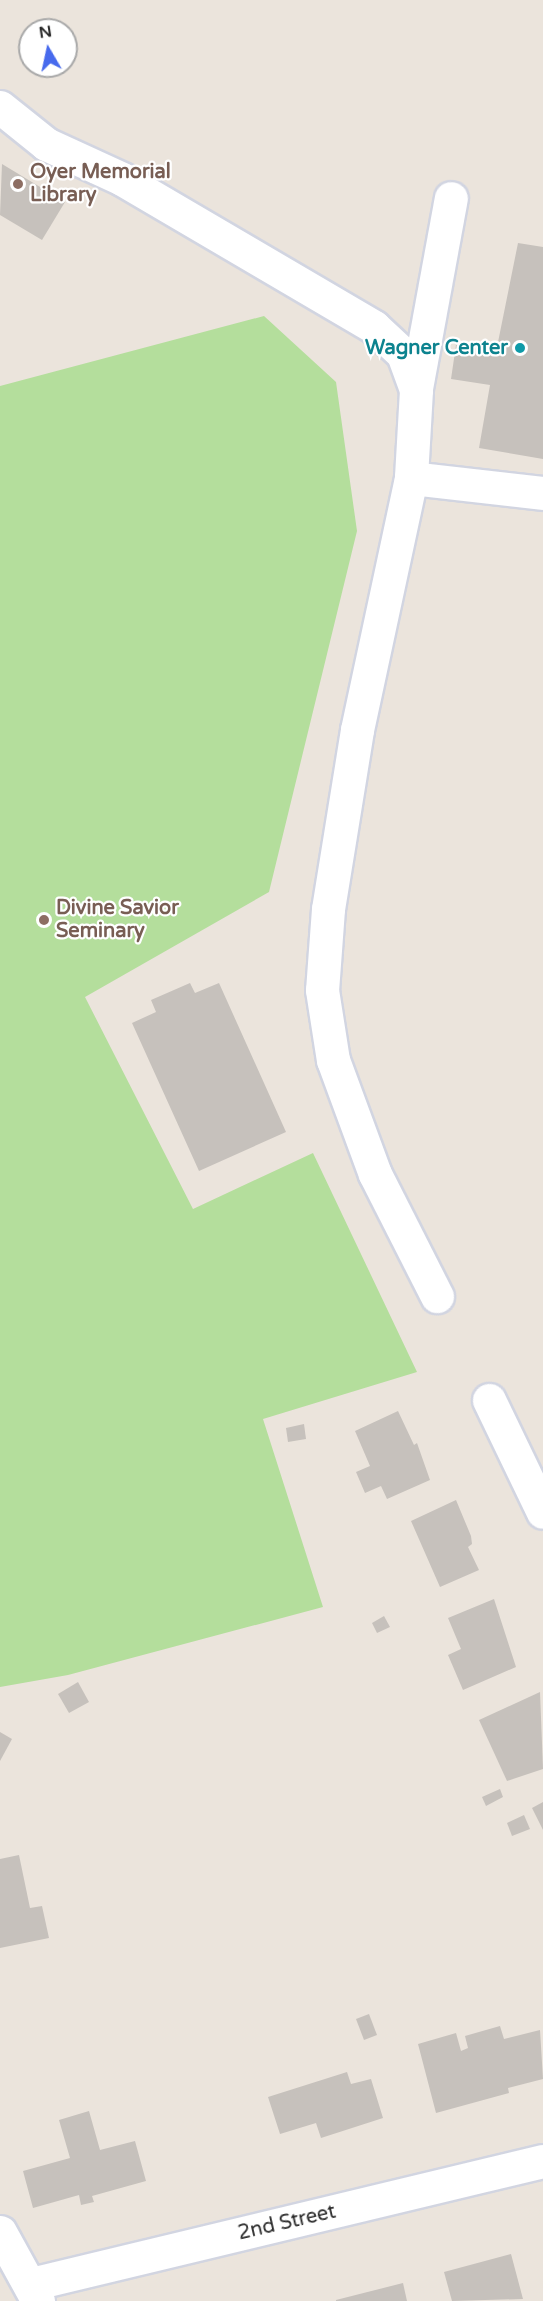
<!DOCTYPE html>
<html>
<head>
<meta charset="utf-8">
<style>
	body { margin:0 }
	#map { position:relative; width:543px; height:2301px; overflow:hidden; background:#ebe4dc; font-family:"Varela Round",sans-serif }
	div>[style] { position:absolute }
	.green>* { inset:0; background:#b4de9c }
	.building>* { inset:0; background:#c6c1bc }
	.roads { filter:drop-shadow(2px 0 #d2d5e1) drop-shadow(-2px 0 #d2d5e1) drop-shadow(0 2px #d2d5e1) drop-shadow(0 -2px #d2d5e1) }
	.minor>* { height:33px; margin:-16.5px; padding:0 16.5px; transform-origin:16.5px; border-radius:16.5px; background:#fff }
	.dots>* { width:16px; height:16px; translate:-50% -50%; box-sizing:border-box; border:3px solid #fff; border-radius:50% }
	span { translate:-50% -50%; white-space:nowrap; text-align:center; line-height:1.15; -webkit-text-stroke:4.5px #fff; paint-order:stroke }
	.education-label { font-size:20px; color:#785e54; font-weight:700 }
	.left { translate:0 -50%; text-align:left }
	.culture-label { font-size:20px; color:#0d838f; font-weight:700 }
	.right { translate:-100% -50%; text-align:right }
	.street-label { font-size:20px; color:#292929 }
	.north { position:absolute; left:18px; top:18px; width:60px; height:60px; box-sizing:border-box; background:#fff; border:2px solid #a9a9a9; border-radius:50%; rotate:351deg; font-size:16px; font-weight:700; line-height:24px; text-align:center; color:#292929 }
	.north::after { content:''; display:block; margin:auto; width:21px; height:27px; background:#476aed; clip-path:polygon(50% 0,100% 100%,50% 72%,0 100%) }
</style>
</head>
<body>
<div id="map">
	<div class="green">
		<div style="clip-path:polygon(264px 316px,336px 382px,357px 531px,269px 892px,85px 997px,193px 1209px,313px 1153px,417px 1372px,263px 1419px,323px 1607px,68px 1675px,0 1687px,0 386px)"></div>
	</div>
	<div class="building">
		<div style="clip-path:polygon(2px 164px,65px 202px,42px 240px,0 215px)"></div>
		<div style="clip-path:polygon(518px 243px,543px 247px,543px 459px,479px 448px,490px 385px,451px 379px,456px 345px,496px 352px)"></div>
		<div style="clip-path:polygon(190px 983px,195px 993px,219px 983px,286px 1132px,199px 1171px,132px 1023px,156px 1012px,151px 1000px)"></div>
		<div style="clip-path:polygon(398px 1411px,414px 1445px,417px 1443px,430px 1480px,387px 1499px,381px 1486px,365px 1493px,356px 1472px,370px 1466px,355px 1431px)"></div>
		<div style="clip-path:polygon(304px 1424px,306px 1439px,288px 1442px,286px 1428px)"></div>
		<div style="clip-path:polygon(456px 1500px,471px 1536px,472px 1544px,468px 1547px,479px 1570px,440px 1587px,411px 1521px)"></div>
		<div style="clip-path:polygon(494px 1599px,516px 1667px,463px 1690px,448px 1655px,461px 1649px,448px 1618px)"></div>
		<div style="clip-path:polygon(384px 1616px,390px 1627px,377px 1633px,372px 1623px)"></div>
		<div style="clip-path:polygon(78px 1682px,89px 1702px,69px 1713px,58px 1694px)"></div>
		<div style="clip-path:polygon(540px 1692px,543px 1769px,507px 1781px,479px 1720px)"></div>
		<div style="clip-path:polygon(0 1732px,12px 1739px,0 1761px)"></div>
		<div style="clip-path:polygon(500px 1789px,503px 1797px,486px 1806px,482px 1797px)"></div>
		<div style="clip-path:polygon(543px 1802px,543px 1830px,532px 1808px)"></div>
		<div style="clip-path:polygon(524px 1815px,530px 1829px,512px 1836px,507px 1823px)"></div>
		<div style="clip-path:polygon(19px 1855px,30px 1908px,42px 1906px,49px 1938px,0 1948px,0 1859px)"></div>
		<div style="clip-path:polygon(369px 2014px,377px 2035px,364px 2040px,356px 2019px)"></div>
		<div style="clip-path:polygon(500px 2026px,504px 2039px,540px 2030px,543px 2079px,508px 2088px,509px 2093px,436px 2113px,418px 2044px,456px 2033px,461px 2051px,468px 2048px,465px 2036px)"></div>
		<div style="clip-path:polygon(347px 2072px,351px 2084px,371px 2079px,383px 2118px,321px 2138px,316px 2123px,280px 2134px,268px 2097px)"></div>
		<div style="clip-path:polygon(89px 2111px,100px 2150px,135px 2141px,146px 2181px,92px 2196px,94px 2202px,81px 2205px,79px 2195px,33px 2208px,23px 2171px,70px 2158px,59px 2120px)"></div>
		<div style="clip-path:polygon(511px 2254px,523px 2299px,452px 2301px,444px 2272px)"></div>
		<div style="clip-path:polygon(403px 2283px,407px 2301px,336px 2301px,336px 2300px)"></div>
	</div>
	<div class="roads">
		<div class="minor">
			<div style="left:0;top:107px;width:59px;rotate:38.8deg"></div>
			<div style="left:46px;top:144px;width:84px;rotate:24.7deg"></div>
			<div style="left:122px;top:179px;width:292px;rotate:30.4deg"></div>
			<div style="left:374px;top:327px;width:40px;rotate:43deg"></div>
			<div style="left:403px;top:354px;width:38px;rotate:70deg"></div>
			<div style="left:416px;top:390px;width:88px;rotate:93.3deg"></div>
			<div style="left:411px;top:478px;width:258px;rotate:102.1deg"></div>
			<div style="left:357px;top:730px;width:181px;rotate:99.2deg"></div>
			<div style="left:328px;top:909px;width:81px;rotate:94.2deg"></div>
			<div style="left:322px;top:990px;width:71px;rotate:81.1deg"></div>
			<div style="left:333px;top:1060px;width:121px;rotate:69.8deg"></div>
			<div style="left:375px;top:1174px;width:137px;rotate:63.1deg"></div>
			<div style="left:416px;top:388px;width:193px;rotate:-79.6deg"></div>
			<div style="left:411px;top:478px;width:133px;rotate:6.5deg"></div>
			<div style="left:489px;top:1400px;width:124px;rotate:64.3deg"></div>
			<div style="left:0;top:2232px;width:79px;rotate:61.2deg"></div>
			<div style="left:31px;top:2284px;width:527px;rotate:-13.51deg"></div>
		</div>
	</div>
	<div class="dots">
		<div style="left:18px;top:184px;background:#8d6e63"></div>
		<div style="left:520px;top:348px;background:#0f9aa8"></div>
		<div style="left:44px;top:920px;background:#8d6e63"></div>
	</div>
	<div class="education-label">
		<span class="left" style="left:30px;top:184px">Oyer Memorial<br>Library</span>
		<span class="left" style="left:56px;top:920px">Divine Savior<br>Seminary</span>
	</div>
	<div class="culture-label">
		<span class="right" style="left:508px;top:348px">Wagner Center</span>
	</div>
	<div class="street-label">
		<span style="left:287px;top:2223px;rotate:-13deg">2nd Street</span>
	</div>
	<div class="north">N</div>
</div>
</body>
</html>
